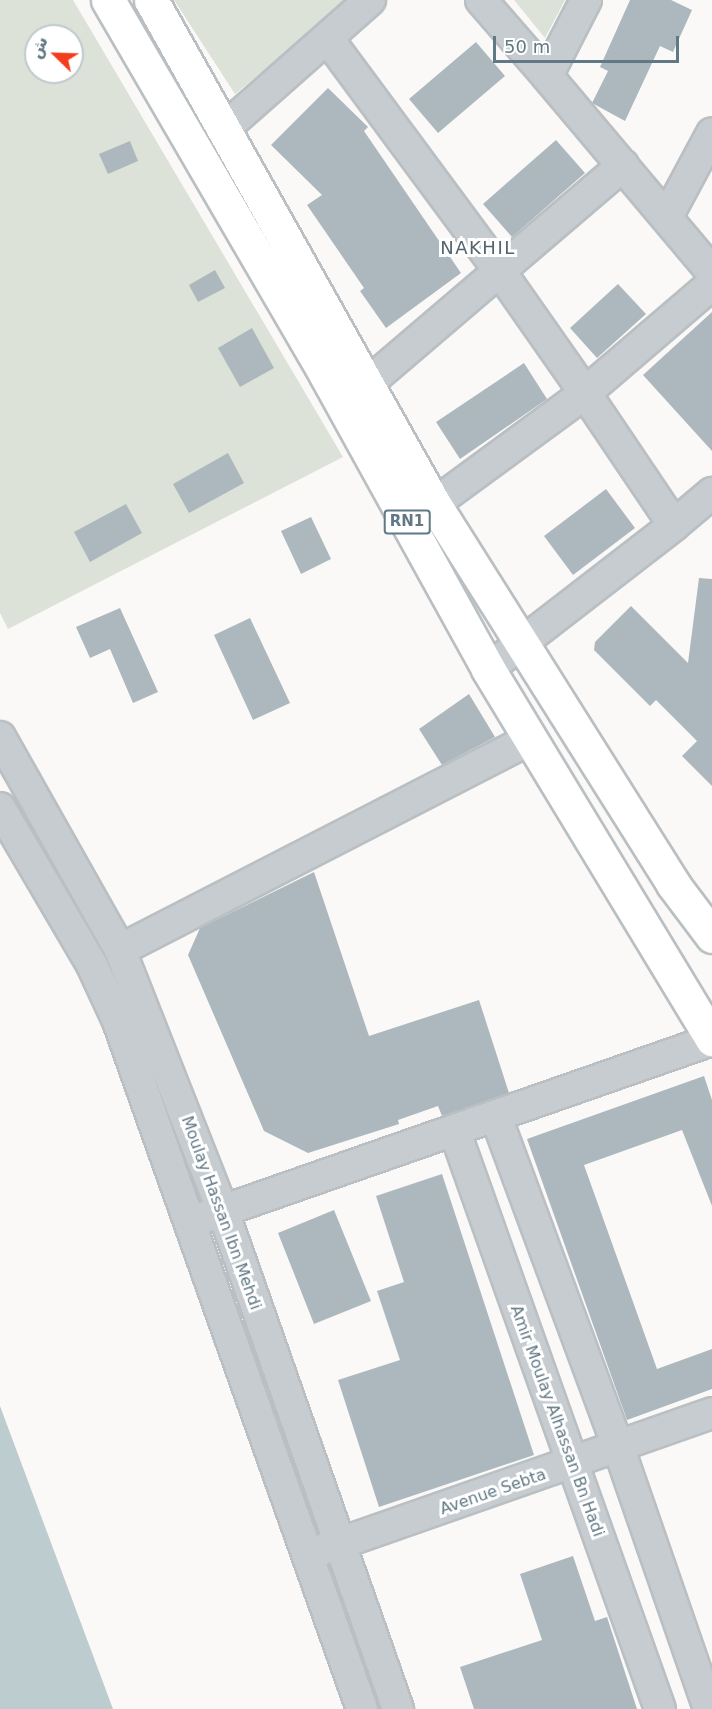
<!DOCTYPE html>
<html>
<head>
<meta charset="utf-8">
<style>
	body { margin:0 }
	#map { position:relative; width:712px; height:1709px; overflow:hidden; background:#faf9f7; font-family:"DejaVu Sans","Noto Naskh Arabic",sans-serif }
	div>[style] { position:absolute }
	.green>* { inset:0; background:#dce2d7 }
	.water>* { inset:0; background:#bdcccf }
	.building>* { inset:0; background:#acb8bd }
	.roads { filter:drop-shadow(2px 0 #b9bfc2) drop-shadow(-2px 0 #b9bfc2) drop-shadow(0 2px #b9bfc2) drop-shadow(0 -2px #b9bfc2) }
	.minor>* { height:30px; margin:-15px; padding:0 15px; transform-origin:15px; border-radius:15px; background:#c6cccf }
	.major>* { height:33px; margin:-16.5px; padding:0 16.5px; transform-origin:16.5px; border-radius:16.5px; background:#fff }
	span { translate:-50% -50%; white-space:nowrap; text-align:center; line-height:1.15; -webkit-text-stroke:6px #fff; paint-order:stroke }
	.shield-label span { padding:2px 4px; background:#fff; border:2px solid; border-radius:4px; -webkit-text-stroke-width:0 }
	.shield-label { font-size:15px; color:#617885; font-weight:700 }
	.street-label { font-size:16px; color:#617885 }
	.neighbourhood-label { font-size:18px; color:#54656f; letter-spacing:1.5px }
	.north { position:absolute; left:24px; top:24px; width:60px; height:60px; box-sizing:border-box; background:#fff; border:2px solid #c0c9ce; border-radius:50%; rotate:293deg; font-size:16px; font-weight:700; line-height:24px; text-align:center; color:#617885 }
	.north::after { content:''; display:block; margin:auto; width:21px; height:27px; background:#f43d1c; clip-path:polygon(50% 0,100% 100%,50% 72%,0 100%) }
	.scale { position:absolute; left:493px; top:36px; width:186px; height:27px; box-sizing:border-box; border:3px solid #617885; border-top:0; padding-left:8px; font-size:18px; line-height:21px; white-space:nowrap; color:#617885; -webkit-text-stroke:4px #fff; paint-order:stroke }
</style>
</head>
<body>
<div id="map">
	<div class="green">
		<div style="clip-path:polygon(evenodd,0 0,73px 0,343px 457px,8px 629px,0 613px,0 0,36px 36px,72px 36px,72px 72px,36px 72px,36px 36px)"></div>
		<div style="clip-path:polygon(174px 0,349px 0,235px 94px)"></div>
		<div style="clip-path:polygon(514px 0,565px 0,545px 38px)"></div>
	</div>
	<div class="water">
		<div style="clip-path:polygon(0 1406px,113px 1709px,0 1709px)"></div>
	</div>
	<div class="building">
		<div style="clip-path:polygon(630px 0,671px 0,692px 10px,673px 52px,660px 46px,625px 121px,592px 103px,608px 71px,600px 67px)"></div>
		<div style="clip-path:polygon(476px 42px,505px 76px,438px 133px,409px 99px)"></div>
		<div style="clip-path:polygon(328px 88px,368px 127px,364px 131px,461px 273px,386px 328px,360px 291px,364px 288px,307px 205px,322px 195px,271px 145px)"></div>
		<div style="clip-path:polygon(556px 140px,585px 173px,512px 237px,483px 204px)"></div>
		<div style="clip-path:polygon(130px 141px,138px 161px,108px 174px,99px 154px)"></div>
		<div style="clip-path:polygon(215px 270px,225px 288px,198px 302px,189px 285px)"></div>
		<div style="clip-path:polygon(618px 284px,646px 314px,597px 358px,570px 328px)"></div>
		<div style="clip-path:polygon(712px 312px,712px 451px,643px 375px)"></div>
		<div style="clip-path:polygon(252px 328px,274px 368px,240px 387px,218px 348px)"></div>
		<div style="clip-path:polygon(524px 363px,547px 399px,460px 459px,436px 422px)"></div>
		<div style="clip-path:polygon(228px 453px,244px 483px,189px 513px,173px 484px)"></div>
		<div style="clip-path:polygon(606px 489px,635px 528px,573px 575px,544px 536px)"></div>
		<div style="clip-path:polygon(126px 504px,142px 533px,90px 562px,74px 532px)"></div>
		<div style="clip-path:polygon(311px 517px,331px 559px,301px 574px,281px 531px)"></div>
		<div style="clip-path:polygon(699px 578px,712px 579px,712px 786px,682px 756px,697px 741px,656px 700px,650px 706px,594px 650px,595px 642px,631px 606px,688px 663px)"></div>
		<div style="clip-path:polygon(120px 608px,158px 692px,133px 703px,110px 649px,90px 658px,76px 627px)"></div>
		<div style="clip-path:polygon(250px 618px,290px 703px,253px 720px,214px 635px)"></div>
		<div style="clip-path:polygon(469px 694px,495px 737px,442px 765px,419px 729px)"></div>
		<div style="clip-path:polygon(314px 872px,369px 1036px,479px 1000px,509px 1093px,442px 1116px,438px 1106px,398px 1120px,399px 1124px,308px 1153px,264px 1131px,188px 955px,200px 928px)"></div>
		<div style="clip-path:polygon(704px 1076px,712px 1100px,712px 1206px,682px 1130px,584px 1165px,657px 1369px,712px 1349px,712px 1389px,627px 1420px,527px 1139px)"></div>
		<div style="clip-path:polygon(442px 1174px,534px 1455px,379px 1507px,338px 1380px,400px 1360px,377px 1291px,404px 1282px,376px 1196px)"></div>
		<div style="clip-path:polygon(334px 1210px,371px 1301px,314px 1324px,278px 1233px)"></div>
		<div style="clip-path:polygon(573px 1556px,595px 1621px,607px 1617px,637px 1709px,474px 1709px,460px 1667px,542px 1640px,520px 1574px)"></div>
	</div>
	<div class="roads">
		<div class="minor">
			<div style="left:481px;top:0;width:101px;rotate:49deg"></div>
			<div style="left:586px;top:0;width:85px;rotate:117.2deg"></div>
			<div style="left:547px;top:76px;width:256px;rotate:49.9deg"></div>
			<div style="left:328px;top:39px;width:287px;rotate:53.5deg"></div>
			<div style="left:499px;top:270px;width:150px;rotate:55deg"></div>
			<div style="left:585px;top:393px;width:167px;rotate:-40.6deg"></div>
			<div style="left:226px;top:127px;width:192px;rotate:-41.4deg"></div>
			<div style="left:667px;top:217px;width:95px;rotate:-61.8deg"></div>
			<div style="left:367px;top:384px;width:337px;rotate:-40.5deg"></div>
			<div style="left:434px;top:504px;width:187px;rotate:-36.3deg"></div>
			<div style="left:585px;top:393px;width:159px;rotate:56deg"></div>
			<div style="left:674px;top:525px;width:50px;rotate:-40.1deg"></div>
			<div style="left:488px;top:669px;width:235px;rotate:-37.7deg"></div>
			<div style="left:0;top:737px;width:244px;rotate:60.6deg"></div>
			<div style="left:120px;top:950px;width:281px;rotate:68.5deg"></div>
			<div style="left:223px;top:1211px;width:528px;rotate:70.64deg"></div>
			<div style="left:0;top:808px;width:182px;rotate:59.6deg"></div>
			<div style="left:92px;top:965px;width:62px;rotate:65.1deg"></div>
			<div style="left:118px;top:1021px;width:730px;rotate:70.47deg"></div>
			<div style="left:120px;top:950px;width:462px;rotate:-27.2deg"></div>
			<div style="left:496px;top:1117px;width:354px;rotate:69.7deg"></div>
			<div style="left:619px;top:1449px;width:275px;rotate:70.9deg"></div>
			<div style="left:455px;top:1132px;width:612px;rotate:70.44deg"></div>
			<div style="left:205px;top:1217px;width:537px;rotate:-19.24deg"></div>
			<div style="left:321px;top:1550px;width:414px;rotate:-19.3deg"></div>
		</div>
		<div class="major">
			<div style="left:108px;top:0;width:434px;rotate:59.8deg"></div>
			<div style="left:326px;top:375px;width:336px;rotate:61.1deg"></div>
			<div style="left:488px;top:669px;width:433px;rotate:58.8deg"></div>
			<div style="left:151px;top:0;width:578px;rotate:60.69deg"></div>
			<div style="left:434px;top:504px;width:449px;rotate:57.8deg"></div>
			<div style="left:673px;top:884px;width:65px;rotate:53.1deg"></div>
		</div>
	</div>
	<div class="shield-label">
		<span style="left:407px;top:522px">RN1</span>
	</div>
	<div class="street-label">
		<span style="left:221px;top:1213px;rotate:70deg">Moulay Hassan Ibn Mehdi</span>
		<span style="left:557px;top:1421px;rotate:70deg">Amir Moulay Alhassan Bn Hadi</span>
		<span style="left:493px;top:1492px;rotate:-19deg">Avenue Sebta</span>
	</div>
	<div class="neighbourhood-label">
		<span style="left:478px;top:248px">NAKHIL</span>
	</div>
	<div class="north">ش</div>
	<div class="scale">50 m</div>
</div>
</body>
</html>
